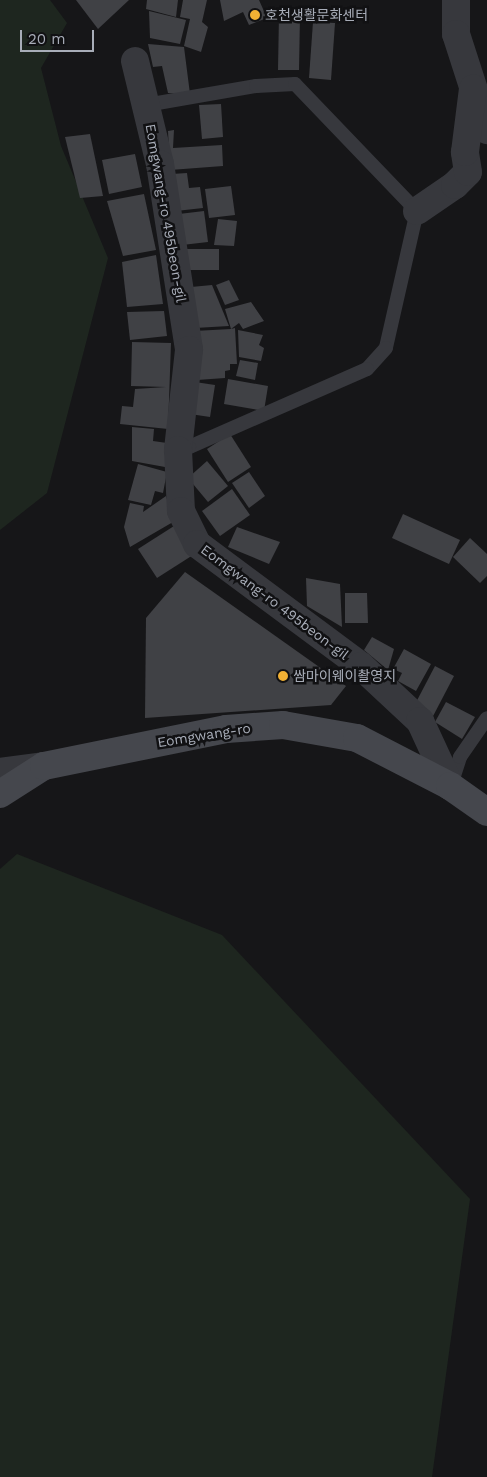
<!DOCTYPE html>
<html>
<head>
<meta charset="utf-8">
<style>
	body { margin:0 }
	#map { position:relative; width:487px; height:1477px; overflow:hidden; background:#161618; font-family:"Work Sans","Noto Sans KR",sans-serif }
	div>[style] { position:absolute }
	.green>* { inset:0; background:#1e261f }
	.building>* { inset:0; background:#404145 }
	.lane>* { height:14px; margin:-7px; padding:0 7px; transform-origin:7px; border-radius:7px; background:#37383d }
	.street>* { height:28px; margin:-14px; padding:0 14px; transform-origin:14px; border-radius:14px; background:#37383d }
	.secondary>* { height:28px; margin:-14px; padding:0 14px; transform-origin:14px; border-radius:14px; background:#45474d }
	.dots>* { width:14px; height:14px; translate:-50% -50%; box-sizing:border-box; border:2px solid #111113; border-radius:50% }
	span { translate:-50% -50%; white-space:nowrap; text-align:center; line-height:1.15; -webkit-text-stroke:5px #111113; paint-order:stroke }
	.poi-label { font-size:14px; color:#a8adb8 }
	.left { translate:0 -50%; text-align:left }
	.street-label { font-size:14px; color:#a8adb8 }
	.scale { position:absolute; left:20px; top:30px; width:74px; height:22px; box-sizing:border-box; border:2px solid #a8adb8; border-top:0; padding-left:6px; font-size:15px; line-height:18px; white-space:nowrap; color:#a8adb8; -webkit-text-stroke:4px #111113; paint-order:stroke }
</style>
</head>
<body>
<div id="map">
	<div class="green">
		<div style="clip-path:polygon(0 0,50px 0,67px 23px,41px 68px,61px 146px,108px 258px,47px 493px,0 530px)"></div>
		<div style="clip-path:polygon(17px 854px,222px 935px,470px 1199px,432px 1477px,0 1477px,0 869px)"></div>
	</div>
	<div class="building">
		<div style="clip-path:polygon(76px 0,129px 0,98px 29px)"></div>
		<div style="clip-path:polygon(147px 0,178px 0,176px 17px,146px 9px)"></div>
		<div style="clip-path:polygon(183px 0,207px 0,202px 22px,208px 27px,201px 52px,184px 46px,190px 19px,180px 17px)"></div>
		<div style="clip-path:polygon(220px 0,259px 0,267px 18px,249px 25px,243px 12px,224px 21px)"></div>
		<div style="clip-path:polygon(149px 11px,186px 20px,180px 44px,150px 38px)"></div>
		<div style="clip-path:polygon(279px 14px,300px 15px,299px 70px,278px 70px)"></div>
		<div style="clip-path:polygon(313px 22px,335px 23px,331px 80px,309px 78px)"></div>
		<div style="clip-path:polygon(148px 44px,184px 47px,190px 94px,168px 93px,162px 66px,153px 67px)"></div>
		<div style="clip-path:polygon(221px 104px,223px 137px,202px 139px,199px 105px)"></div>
		<div style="clip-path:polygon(174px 130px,173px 148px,222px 145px,223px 166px,170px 170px,168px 131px)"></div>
		<div style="clip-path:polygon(90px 134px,103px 196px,80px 198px,65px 137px)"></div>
		<div style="clip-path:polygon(135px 154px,142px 187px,109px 194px,102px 160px)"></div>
		<div style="clip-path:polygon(187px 173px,189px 188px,200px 187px,203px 208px,176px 211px,172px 174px)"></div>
		<div style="clip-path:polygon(231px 186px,235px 215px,209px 218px,205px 189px)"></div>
		<div style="clip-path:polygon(144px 194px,156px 250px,123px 256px,107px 201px)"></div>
		<div style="clip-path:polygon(204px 211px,208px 242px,182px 245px,179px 214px)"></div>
		<div style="clip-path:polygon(218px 219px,237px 221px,234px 246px,214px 245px)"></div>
		<div style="clip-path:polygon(185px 249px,219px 249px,219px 270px,185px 270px)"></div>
		<div style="clip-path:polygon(156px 255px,163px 304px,127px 307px,122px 262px)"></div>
		<div style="clip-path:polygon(229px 280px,239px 300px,225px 305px,216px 285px)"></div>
		<div style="clip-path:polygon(212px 285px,229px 326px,195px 328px,191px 287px)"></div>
		<div style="clip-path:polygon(251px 302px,264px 321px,243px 329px,239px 323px,231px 329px,235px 328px,237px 364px,230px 364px,230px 370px,225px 371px,225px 378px,197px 380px,194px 331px,231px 329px,225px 309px)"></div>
		<div style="clip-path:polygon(164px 311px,167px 336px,130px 340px,127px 312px)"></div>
		<div style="clip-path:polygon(238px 330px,263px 335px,259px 345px,264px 348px,261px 361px,239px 357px)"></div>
		<div style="clip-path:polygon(132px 342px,171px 343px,168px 429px,120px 424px,122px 406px,133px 407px,135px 389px,166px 387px,131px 386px)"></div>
		<div style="clip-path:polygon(240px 360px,258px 363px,255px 380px,236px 376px)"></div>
		<div style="clip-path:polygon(228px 379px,268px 386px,264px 411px,224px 404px)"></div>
		<div style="clip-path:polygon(195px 382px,215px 385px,210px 417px,190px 414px)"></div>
		<div style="clip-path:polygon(132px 427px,154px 429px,153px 441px,167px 443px,165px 467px,132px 461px)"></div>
		<div style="clip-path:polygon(230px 434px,251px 467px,228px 482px,207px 449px)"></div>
		<div style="clip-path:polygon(207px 461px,228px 486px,208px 502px,188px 478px)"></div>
		<div style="clip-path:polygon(138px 464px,167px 472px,163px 493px,155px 491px,151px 505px,128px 500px)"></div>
		<div style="clip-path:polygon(249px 472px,265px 496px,249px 508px,232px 483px)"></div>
		<div style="clip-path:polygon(232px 489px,250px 515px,220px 536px,202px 511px)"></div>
		<div style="clip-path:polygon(166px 496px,173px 522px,130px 547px,124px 527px,130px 503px,144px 506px,143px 512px)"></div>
		<div style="clip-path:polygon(403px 514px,460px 540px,449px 564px,392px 538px)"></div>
		<div style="clip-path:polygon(174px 526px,193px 555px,157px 578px,138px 549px)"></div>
		<div style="clip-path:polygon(237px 527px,280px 542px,269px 564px,228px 547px)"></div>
		<div style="clip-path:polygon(470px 538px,487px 554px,487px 576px,480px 583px,453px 557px)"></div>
		<div style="clip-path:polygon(185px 572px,346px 686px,331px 705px,145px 718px,146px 618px)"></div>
		<div style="clip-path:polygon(306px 578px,340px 584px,342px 627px,307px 606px)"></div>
		<div style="clip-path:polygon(345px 593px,367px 593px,368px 623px,345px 623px)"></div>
		<div style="clip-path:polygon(372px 637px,394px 649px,388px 670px,364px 650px)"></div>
		<div style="clip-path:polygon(404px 649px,431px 664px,416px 691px,398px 681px,402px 673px,393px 669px)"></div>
		<div style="clip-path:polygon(435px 666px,454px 676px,431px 720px,412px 710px)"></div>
		<div style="clip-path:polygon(446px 702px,475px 717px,462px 739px,435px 722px)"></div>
	</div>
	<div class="lane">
		<div style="left:146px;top:105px;width:112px;rotate:-9.8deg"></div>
		<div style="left:256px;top:86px;width:39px;rotate:-3deg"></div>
		<div style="left:295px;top:84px;width:176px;rotate:46.2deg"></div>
		<div style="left:417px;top:211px;width:140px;rotate:102.8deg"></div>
		<div style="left:386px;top:348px;width:28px;rotate:132deg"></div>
		<div style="left:367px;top:369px;width:194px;rotate:156.3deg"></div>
		<div style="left:189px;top:447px;width:12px;rotate:-160deg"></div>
		<div style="left:451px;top:785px;width:29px;rotate:-72deg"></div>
		<div style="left:460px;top:757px;width:47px;rotate:-55.3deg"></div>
	</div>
	<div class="street">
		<div style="left:456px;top:0;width:34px;rotate:90deg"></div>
		<div style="left:456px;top:34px;width:101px;rotate:72.1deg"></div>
		<div style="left:135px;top:61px;width:106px;rotate:76.4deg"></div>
		<div style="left:160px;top:164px;width:188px;rotate:81.1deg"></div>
		<div style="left:189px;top:350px;width:101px;rotate:96.3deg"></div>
		<div style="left:178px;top:450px;width:61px;rotate:87.2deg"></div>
		<div style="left:181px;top:511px;width:37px;rotate:64deg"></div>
		<div style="left:197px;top:544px;width:204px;rotate:36.6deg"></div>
		<div style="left:361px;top:666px;width:81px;rotate:43deg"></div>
		<div style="left:420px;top:721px;width:72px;rotate:65.2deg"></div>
		<div style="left:417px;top:211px;width:46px;rotate:-34.4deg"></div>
		<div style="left:455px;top:185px;width:18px;rotate:-45deg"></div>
		<div style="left:468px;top:172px;width:20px;rotate:-99deg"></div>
		<div style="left:465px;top:152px;width:64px;rotate:-82.8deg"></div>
		<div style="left:0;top:772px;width:44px;rotate:-7.8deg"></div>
	</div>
	<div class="secondary">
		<div style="left:0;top:794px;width:52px;rotate:-32.5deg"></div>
		<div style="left:44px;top:766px;width:186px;rotate:-11.5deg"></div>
		<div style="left:226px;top:729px;width:57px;rotate:-4deg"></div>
		<div style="left:283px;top:725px;width:75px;rotate:10deg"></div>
		<div style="left:357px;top:738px;width:105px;rotate:27.3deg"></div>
		<div style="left:450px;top:786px;width:45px;rotate:35.1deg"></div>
	</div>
	<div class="dots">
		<div style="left:255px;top:15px;background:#f2b134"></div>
		<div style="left:283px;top:676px;background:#f2b134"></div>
	</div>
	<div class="poi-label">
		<span class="left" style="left:265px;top:15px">호천생활문화센터</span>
		<span class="left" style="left:293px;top:676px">쌈마이웨이촬영지</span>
	</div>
	<div class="street-label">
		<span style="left:166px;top:213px;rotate:80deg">Eomgwang-ro 495beon-gil</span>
		<span style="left:275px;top:602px;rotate:37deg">Eomgwang-ro 495beon-gil</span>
		<span style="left:204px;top:735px;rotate:-9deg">Eomgwang-ro</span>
	</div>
	<div class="scale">20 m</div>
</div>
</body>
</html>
